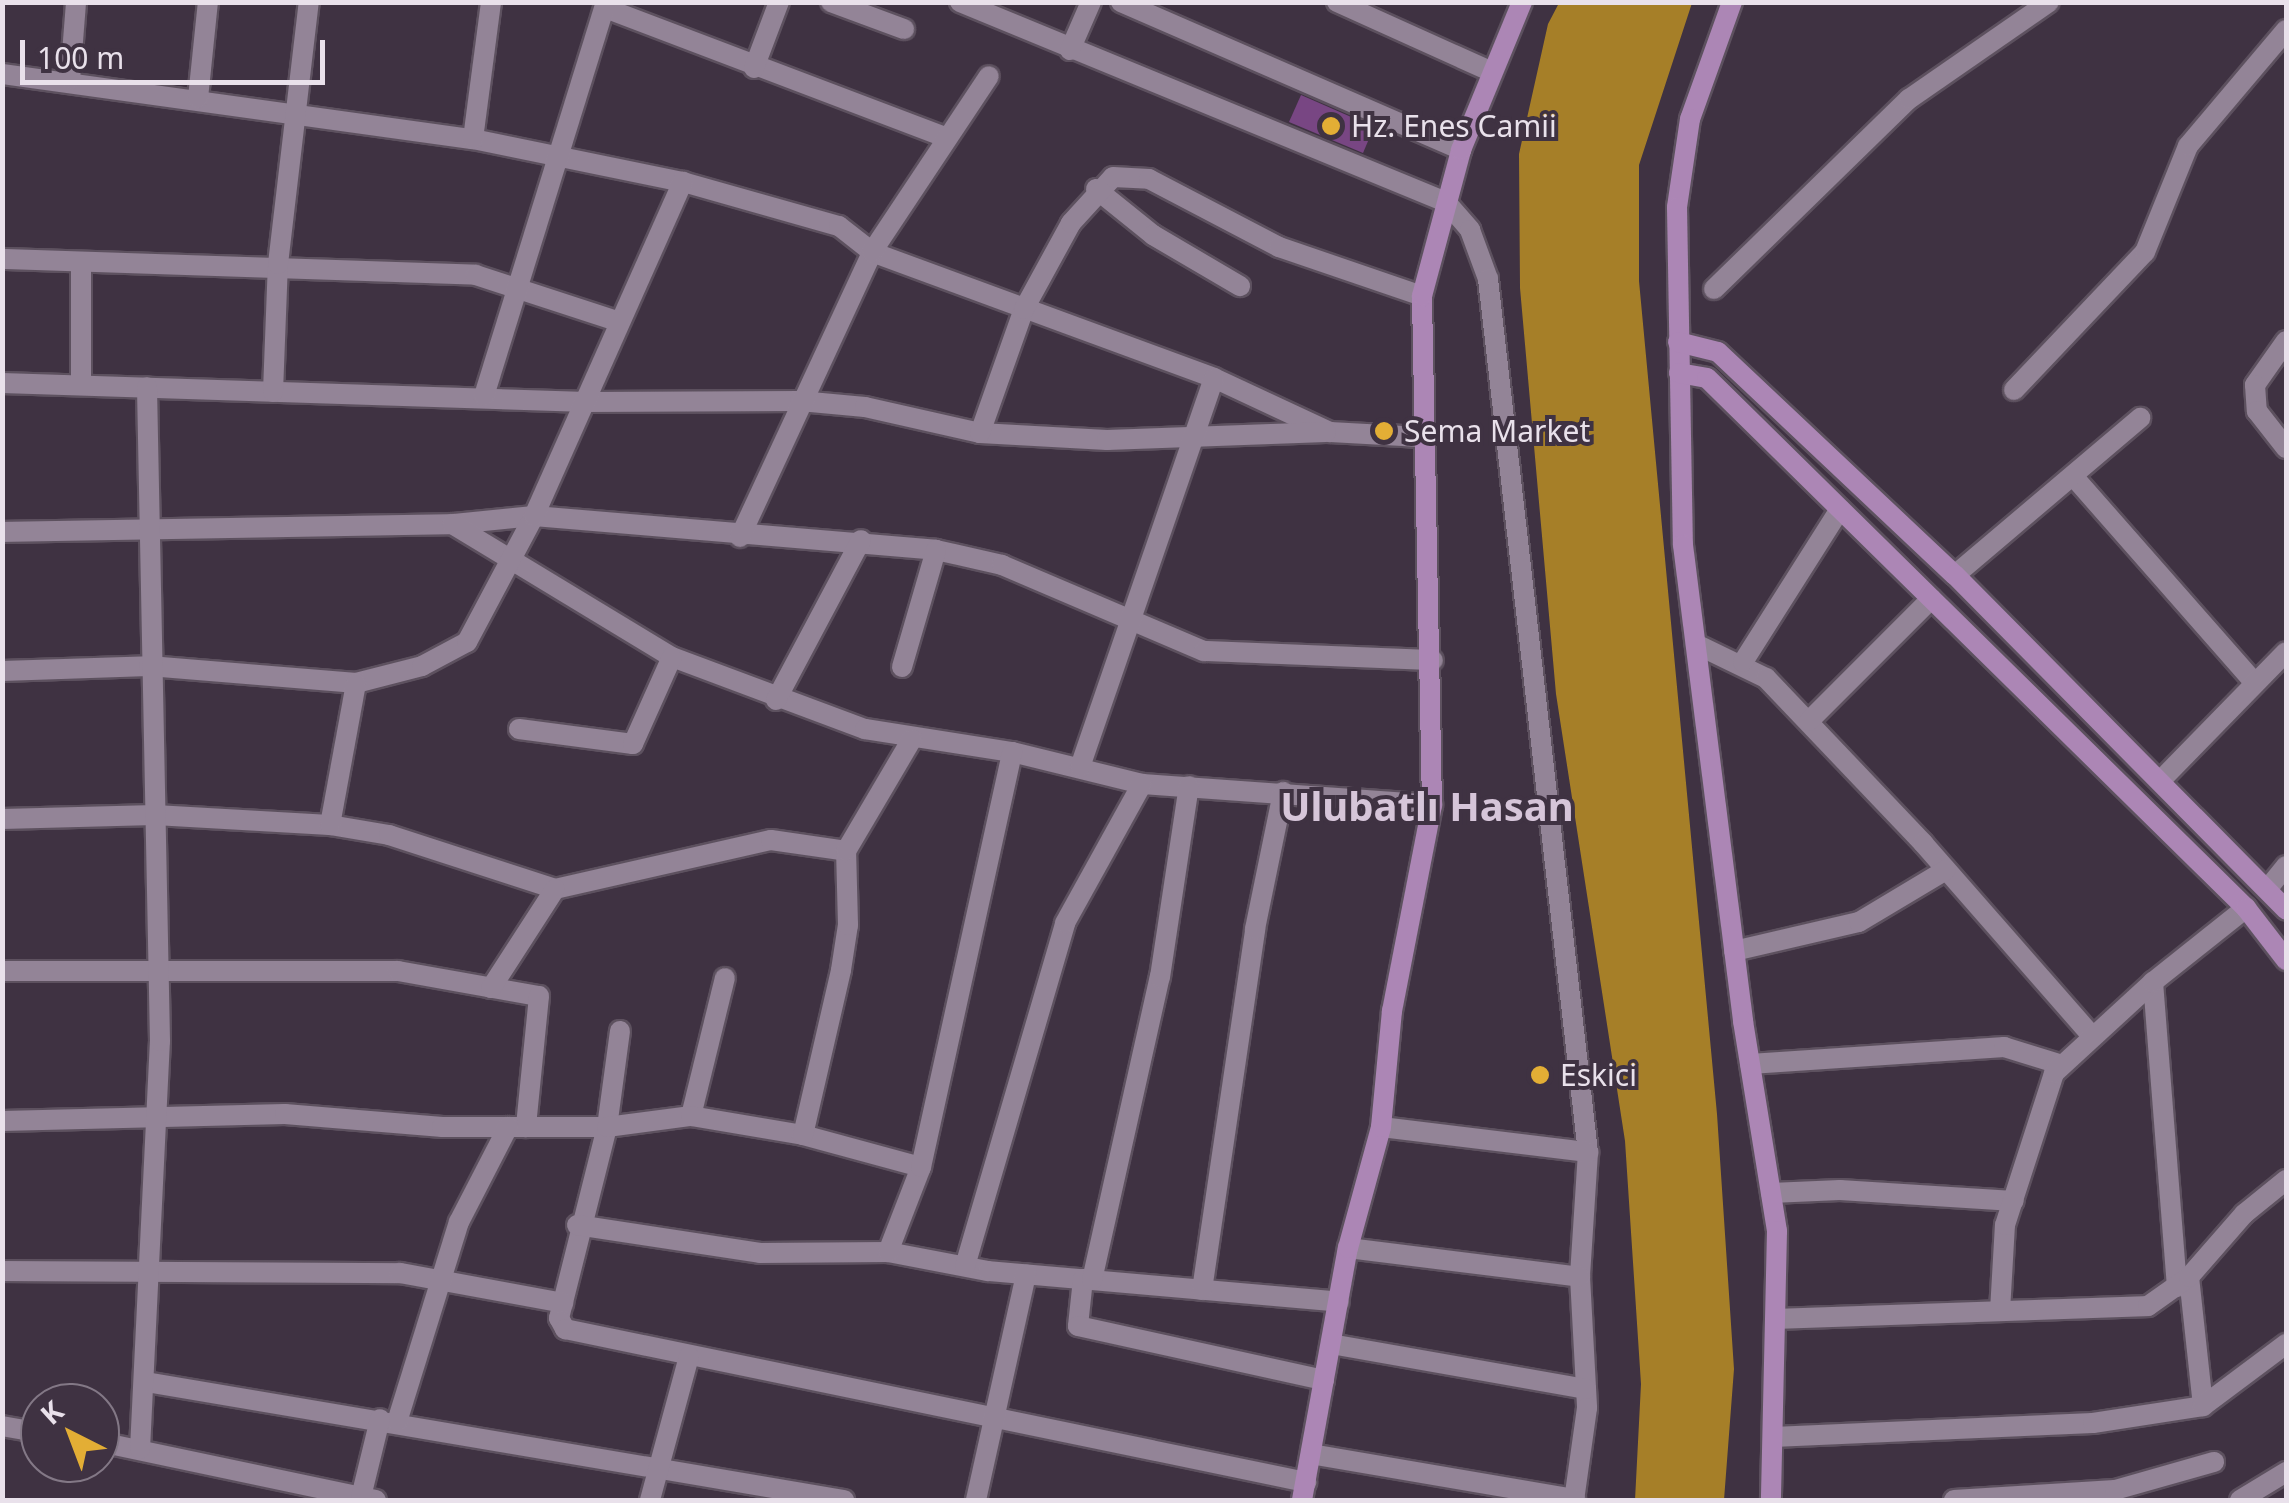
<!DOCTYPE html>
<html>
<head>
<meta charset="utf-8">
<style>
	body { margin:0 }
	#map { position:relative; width:2289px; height:1503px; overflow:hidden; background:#3f3242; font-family:"Noto Sans",sans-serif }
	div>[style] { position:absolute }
	.water>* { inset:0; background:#a67f28 }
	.building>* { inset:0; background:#784683 }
	.roads { filter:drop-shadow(2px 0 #5d515f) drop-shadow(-2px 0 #5d515f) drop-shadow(0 2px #5d515f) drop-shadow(0 -2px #5d515f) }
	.street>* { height:20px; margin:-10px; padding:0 10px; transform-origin:10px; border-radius:10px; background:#938497 }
	.secondary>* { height:20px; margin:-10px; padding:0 10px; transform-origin:10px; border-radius:10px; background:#ac86b5 }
	.dots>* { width:28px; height:28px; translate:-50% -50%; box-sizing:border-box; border:5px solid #3f3242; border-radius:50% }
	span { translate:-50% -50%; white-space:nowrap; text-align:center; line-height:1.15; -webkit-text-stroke:8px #3f3242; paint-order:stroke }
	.poi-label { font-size:30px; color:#e9e1eb }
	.left { translate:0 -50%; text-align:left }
	.district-label { font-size:40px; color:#d6c5d9; font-weight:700 }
	.frame { position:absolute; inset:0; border:5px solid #e9e1eb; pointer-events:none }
	.north { position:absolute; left:20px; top:1383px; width:100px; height:100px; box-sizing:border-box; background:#3f3242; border:2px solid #837886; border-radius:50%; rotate:318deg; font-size:28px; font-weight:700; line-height:40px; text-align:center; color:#e9e1eb }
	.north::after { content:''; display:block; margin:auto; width:35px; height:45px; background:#e3ae35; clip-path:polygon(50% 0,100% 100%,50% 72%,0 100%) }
	.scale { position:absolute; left:20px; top:40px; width:305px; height:45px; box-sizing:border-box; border:5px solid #e9e1eb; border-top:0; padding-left:12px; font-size:30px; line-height:35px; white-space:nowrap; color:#e9e1eb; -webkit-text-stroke:8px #3f3242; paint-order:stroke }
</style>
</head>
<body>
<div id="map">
	<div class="water">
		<div style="clip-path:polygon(1559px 3px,1692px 3px,1639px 165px,1639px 281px,1717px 1114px,1734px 1369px,1724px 1500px,1635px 1500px,1641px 1384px,1625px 1141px,1556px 694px,1520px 288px,1519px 154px,1548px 24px)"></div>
	</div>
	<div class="building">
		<div style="clip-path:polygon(1301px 95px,1374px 127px,1363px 153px,1289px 122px)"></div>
	</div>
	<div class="roads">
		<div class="street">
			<div style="left:831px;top:2px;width:78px;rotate:20.3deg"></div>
			<div style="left:960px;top:2px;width:526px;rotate:22.37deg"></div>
			<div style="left:1446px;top:202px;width:37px;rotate:49deg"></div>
			<div style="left:1470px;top:230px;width:52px;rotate:69.8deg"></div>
			<div style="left:1488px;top:279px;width:879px;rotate:83.47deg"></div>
			<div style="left:1588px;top:1152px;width:125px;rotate:93.7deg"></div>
			<div style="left:1580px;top:1277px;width:131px;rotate:86.9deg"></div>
			<div style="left:1587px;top:1408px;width:93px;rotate:98deg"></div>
			<div style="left:1121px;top:2px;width:371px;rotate:23.5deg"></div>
			<div style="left:1337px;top:2px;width:170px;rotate:24.3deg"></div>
			<div style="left:605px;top:8px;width:366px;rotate:20.8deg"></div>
			<div style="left:1070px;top:50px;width:52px;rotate:-66.4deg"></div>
			<div style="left:754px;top:68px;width:71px;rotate:-69.3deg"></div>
			<div style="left:2px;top:74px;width:475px;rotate:7.9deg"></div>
			<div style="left:473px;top:139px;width:214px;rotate:11.6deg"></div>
			<div style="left:683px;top:182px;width:162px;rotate:15.8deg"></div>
			<div style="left:839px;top:226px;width:42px;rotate:38.2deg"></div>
			<div style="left:872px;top:252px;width:364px;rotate:20.2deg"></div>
			<div style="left:1214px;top:378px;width:128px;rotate:25deg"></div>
			<div style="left:1330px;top:432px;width:91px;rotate:3.1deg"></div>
			<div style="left:70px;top:79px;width:77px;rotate:-85.5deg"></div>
			<div style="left:198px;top:98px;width:97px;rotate:-84.1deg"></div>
			<div style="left:473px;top:139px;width:138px;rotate:-82.5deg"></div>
			<div style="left:1096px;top:189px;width:73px;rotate:38.9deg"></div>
			<div style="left:1153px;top:235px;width:101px;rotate:30.4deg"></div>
			<div style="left:2px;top:259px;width:474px;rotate:1.9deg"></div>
			<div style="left:476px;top:275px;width:151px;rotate:18.1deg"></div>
			<div style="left:1714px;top:289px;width:272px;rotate:-44.3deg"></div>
			<div style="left:1909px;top:99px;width:170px;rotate:-34.7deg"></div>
			<div style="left:2286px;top:341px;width:54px;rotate:125.2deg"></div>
			<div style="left:2255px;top:385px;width:26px;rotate:86deg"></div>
			<div style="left:2257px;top:411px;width:47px;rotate:51.9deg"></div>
			<div style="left:2px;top:383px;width:585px;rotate:1.86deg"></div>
			<div style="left:587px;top:402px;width:213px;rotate:-0.3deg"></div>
			<div style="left:800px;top:401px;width:65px;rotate:5.3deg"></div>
			<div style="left:865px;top:407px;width:118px;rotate:12.7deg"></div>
			<div style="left:980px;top:433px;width:127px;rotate:3.2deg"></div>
			<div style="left:1107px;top:440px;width:219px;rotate:-2.1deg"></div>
			<div style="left:81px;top:385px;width:122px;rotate:-90deg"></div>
			<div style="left:2014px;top:390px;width:190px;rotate:-46.5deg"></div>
			<div style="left:2145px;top:252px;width:114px;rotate:-67.9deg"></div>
			<div style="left:2188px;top:146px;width:152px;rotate:-49.8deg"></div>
			<div style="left:273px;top:392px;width:128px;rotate:-87.8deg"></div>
			<div style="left:278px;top:264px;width:264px;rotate:-83.3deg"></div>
			<div style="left:484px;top:396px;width:412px;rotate:-72.8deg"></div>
			<div style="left:980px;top:433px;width:132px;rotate:-70.5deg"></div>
			<div style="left:1024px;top:309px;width:98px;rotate:-61.3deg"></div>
			<div style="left:1071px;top:223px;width:62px;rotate:-47.6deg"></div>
			<div style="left:1113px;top:177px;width:36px;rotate:3deg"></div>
			<div style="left:1149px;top:179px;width:147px;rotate:27.6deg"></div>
			<div style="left:1279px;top:247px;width:151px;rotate:18.9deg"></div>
			<div style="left:2073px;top:476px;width:274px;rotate:48.7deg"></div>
			<div style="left:454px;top:524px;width:80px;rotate:-5.7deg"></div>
			<div style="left:534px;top:516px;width:403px;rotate:4.8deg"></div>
			<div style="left:936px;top:550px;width:68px;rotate:12.8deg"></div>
			<div style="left:1002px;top:565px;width:220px;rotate:23.1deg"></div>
			<div style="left:1204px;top:651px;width:229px;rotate:2.3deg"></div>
			<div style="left:2px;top:532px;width:450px;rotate:-1deg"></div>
			<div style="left:452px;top:524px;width:257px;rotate:31.2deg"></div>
			<div style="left:672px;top:657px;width:206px;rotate:20.5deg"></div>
			<div style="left:865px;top:729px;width:149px;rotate:8.9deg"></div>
			<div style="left:1012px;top:752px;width:134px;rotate:13.8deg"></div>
			<div style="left:1142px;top:784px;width:291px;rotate:4.1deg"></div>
			<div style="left:740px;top:537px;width:314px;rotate:-65.1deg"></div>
			<div style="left:872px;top:252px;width:211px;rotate:-56.4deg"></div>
			<div style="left:1955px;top:575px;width:243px;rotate:-40.3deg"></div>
			<div style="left:1696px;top:644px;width:78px;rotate:25.9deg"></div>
			<div style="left:1766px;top:678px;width:228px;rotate:46.4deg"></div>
			<div style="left:1923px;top:843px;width:255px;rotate:48.8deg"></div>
			<div style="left:1743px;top:662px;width:181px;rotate:-57.6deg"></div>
			<div style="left:902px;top:667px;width:122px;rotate:-73.8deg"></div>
			<div style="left:2px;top:671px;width:147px;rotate:-1.9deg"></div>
			<div style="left:149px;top:666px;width:208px;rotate:4.7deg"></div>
			<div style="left:356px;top:683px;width:68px;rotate:-14.4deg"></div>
			<div style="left:422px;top:666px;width:51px;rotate:-28.1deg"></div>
			<div style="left:467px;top:642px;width:143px;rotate:-62deg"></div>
			<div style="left:534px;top:516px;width:366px;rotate:-66deg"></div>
			<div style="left:776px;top:700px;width:181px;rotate:-62deg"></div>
			<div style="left:1809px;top:721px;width:173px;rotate:-45deg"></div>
			<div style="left:519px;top:729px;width:115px;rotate:7.5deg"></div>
			<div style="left:633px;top:744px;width:95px;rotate:-65.9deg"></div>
			<div style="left:1080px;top:767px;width:411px;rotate:-71deg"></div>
			<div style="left:2162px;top:779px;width:177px;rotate:-45.7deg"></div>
			<div style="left:2px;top:819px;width:153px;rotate:-1.5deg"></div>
			<div style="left:155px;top:815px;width:175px;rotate:3.3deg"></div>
			<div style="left:330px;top:825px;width:60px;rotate:9.6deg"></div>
			<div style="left:389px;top:835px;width:175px;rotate:18deg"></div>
			<div style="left:555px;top:889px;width:221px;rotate:-12.8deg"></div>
			<div style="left:771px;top:840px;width:76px;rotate:8.3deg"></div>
			<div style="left:330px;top:825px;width:144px;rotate:-79.6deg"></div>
			<div style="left:2269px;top:887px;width:27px;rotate:-51deg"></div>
			<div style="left:1734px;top:951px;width:128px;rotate:-13.1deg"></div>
			<div style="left:1859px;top:922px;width:101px;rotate:-30.9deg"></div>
			<div style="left:2px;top:971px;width:396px"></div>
			<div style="left:398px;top:971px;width:143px;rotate:10.1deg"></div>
			<div style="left:539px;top:996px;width:132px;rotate:95.7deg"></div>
			<div style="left:2153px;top:982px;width:306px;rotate:85.5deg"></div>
			<div style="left:491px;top:988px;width:118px;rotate:-57.1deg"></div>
			<div style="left:620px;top:1031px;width:97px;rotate:97.7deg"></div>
			<div style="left:607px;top:1127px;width:197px;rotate:104.1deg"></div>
			<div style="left:559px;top:1318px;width:13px;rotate:61deg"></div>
			<div style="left:565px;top:1329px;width:757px;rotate:11.67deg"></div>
			<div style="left:1750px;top:1064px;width:255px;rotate:-3.8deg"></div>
			<div style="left:2004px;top:1047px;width:61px;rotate:17.2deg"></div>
			<div style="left:691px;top:1116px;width:142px;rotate:-76.2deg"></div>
			<div style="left:2px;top:1121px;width:283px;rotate:-1.4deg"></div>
			<div style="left:285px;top:1114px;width:158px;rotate:4.7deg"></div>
			<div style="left:442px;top:1127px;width:165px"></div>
			<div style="left:607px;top:1127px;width:85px;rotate:-7.5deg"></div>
			<div style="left:691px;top:1116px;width:114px;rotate:9.6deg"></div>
			<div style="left:803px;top:1135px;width:122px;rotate:15.2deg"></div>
			<div style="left:1381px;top:1127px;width:209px;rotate:6.9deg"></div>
			<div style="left:803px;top:1135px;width:169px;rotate:-77deg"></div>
			<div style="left:841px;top:970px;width:46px;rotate:-81.2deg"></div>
			<div style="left:848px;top:925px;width:74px;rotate:-91.5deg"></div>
			<div style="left:846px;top:851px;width:130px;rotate:-59.5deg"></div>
			<div style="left:1771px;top:1193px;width:69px;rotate:-2.5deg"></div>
			<div style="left:1840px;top:1190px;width:174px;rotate:3.6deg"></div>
			<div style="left:577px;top:1225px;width:185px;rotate:8.7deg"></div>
			<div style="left:760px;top:1253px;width:128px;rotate:-0.4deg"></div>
			<div style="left:888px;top:1252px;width:102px;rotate:10.8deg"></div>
			<div style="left:988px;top:1271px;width:352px;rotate:5deg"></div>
			<div style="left:1348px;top:1248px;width:234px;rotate:7.1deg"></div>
			<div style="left:888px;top:1252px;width:91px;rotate:-68.8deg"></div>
			<div style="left:921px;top:1167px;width:425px;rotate:-77.6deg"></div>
			<div style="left:965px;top:1266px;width:357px;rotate:-73.7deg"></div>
			<div style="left:1065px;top:923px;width:159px;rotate:-61deg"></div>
			<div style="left:2px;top:1271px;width:398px;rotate:0.3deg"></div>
			<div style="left:400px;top:1273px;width:166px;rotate:10.4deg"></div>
			<div style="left:2189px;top:1277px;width:130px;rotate:83.8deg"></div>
			<div style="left:1083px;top:1279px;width:47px;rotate:96.1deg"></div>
			<div style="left:1078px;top:1326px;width:252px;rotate:12.4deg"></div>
			<div style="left:1092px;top:1280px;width:311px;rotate:-77.4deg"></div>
			<div style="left:1160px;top:977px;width:193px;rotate:-81.4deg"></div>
			<div style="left:1202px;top:1290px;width:365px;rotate:-81.6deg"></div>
			<div style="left:1255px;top:929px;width:140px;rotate:-78.4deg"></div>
			<div style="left:2000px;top:1311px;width:86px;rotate:-86.7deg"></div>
			<div style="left:2005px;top:1225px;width:160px;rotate:-72.1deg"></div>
			<div style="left:2054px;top:1073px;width:134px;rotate:-42.6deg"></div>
			<div style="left:2153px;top:982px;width:119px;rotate:-38.5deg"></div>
			<div style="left:1777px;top:1319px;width:371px;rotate:-2deg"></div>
			<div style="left:2148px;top:1306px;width:50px;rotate:-35.3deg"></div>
			<div style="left:2189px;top:1277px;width:84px;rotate:-48.9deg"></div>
			<div style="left:2244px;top:1214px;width:54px;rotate:-39deg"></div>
			<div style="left:1331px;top:1344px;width:259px;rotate:10deg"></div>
			<div style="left:146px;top:1382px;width:708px;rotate:9.6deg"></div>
			<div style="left:397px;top:1422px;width:209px;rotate:-72.8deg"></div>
			<div style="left:459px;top:1222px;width:107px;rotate:-62.7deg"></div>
			<div style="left:2px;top:1426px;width:39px;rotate:10deg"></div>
			<div style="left:1773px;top:1437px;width:320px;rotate:-2.5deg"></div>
			<div style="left:2093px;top:1423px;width:111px;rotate:-8.8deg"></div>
			<div style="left:2203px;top:1406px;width:104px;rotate:-36.8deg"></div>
			<div style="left:100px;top:1442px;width:282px;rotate:11.9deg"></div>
			<div style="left:140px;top:1449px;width:408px;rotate:-87.2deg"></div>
			<div style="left:160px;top:1041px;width:654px;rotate:-91.14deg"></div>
			<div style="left:1311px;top:1454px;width:268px;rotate:9.7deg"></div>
			<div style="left:361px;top:1497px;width:80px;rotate:-76.3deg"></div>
			<div style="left:650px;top:1500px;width:149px;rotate:-74.8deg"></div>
			<div style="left:976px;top:1500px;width:231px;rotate:-77.5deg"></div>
			<div style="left:1954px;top:1500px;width:161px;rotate:-3.6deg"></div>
			<div style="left:2115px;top:1490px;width:103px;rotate:-15.8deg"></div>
			<div style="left:2240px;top:1500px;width:54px;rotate:-31.3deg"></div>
		</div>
		<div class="secondary">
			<div style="left:1732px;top:2px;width:124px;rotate:109.7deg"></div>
			<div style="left:1690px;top:119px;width:89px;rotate:98.4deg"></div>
			<div style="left:1677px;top:207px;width:338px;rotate:89deg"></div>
			<div style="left:1683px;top:545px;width:480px;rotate:82.8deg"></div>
			<div style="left:1743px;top:1021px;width:213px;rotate:80.8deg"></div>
			<div style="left:1777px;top:1231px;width:269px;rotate:91.3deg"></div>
			<div style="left:1678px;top:342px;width:41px;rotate:14deg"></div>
			<div style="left:1718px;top:352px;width:325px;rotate:43.3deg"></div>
			<div style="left:1955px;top:575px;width:471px;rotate:45.3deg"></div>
			<div style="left:1679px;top:373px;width:28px;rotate:10deg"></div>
			<div style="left:1707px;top:378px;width:756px;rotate:44.52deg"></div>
			<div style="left:2246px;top:908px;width:66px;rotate:52.4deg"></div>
			<div style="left:1302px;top:1500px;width:256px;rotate:-79.7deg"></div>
			<div style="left:1348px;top:1248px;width:125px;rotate:-74.7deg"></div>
			<div style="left:1381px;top:1127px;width:117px;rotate:-84.6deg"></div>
			<div style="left:1392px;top:1011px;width:210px;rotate:-79deg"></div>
			<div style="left:1432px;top:805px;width:509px;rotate:-91.13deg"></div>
			<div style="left:1422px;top:296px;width:151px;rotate:-75deg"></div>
			<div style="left:1461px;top:150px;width:160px;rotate:-67.6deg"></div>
		</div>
	</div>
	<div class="dots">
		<div style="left:1331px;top:126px;background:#e3ae35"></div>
		<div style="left:1384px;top:431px;background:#e3ae35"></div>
		<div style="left:1540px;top:1075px;background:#e3ae35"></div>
	</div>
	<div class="poi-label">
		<span class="left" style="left:1351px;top:126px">Hz. Enes Camii</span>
		<span class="left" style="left:1404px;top:431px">Sema Market</span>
		<span class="left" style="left:1560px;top:1075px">Eskici</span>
	</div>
	<div class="district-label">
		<span style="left:1427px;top:806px">Ulubatlı Hasan</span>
	</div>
	<div class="frame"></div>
	<div class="north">K</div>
	<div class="scale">100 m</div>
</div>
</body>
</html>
